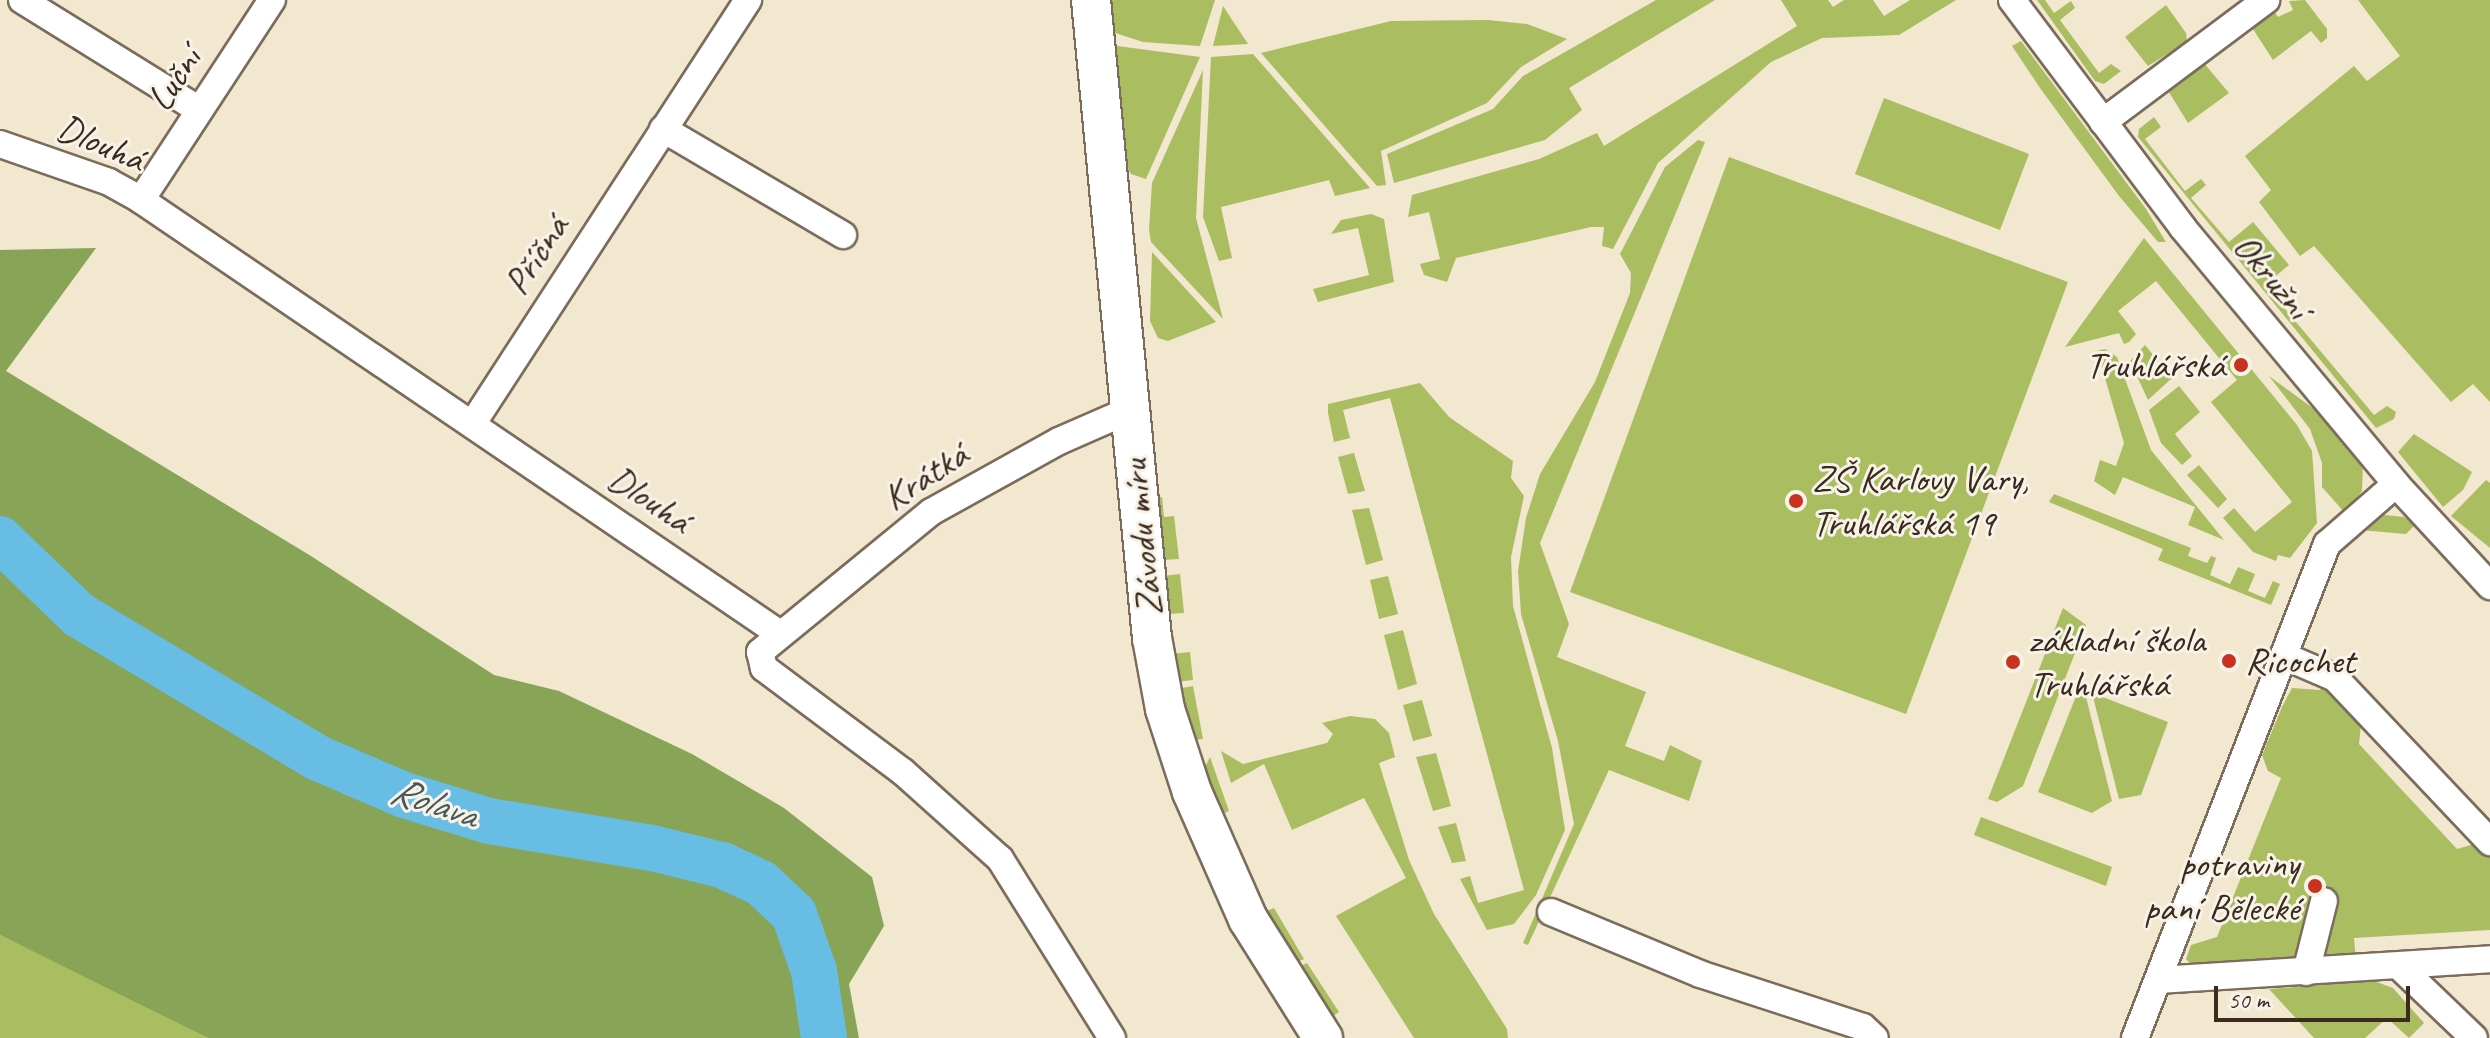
<!DOCTYPE html>
<html>
<head>
<meta charset="utf-8">
<style>
	body { margin:0 }
	#map { position:relative; width:2490px; height:1038px; overflow:hidden; background:#f2e7cf; font-family:Caveat,sans-serif }
	div>[style] { position:absolute }
	.green>* { inset:0; background:#aabd61 }
	.forest>* { inset:0; background:#87a457 }
	.river>* { height:46px; margin:-23px; padding:0 23px; transform-origin:23px; border-radius:23px; background:#67bde4 }
	.roads { filter:drop-shadow(2px 0 #7b6c5c) drop-shadow(-2px 0 #7b6c5c) drop-shadow(0 2px #7b6c5c) drop-shadow(0 -2px #7b6c5c) }
	.minor>* { height:26px; margin:-13px; padding:0 13px; transform-origin:13px; border-radius:13px; background:#fff }
	.secondary>* { height:38px; margin:-19px; padding:0 19px; transform-origin:19px; border-radius:19px; background:#fff }
	.dots>* { width:22px; height:22px; translate:-50% -50%; box-sizing:border-box; border:4px solid #f7f3e8; border-radius:50% }
	span { translate:-50% -50%; white-space:nowrap; text-align:center; line-height:1.15; -webkit-text-stroke:6px #f7f3e8; paint-order:stroke }
	.street-label { font-size:38px; color:#3b2a1e }
	.poi-label { font-size:38px; color:#3b2a1e }
	.right { translate:-100% -50%; text-align:right }
	.left { translate:0 -50%; text-align:left }
	.water-label { font-size:40px; color:#485659; font-style:italic }
	.scale { position:absolute; left:2214px; top:986px; width:196px; height:36px; box-sizing:border-box; border:4px solid #3b2a1e; border-top:0; padding-left:10px; font-size:24px; line-height:28px; white-space:nowrap; color:#3b2a1e; -webkit-text-stroke:6px #f7f3e8; paint-order:stroke }
</style>
</head>
<body>
<div id="map">
	<div class="green">
		<div style="clip-path:polygon(1104px 0,1215px 0,1200px 46px,1143px 42px,1106px 30px)"></div>
		<div style="clip-path:polygon(1656px 0,1715px 0,1569px 88px,1582px 110px,1545px 140px,1394px 183px,1387px 154px,1493px 109px,1523px 76px)"></div>
		<div style="clip-path:polygon(1781px 0,1828px 0,1833px 7px,1844px 0,1873px 0,1884px 16px,1910px 0,1956px 0,1899px 35px,1822px 38px,1771px 62px,1658px 163px,1613px 249px,1602px 246px,1604px 227px,1591px 227px,1456px 258px,1447px 282px,1424px 275px,1420px 264px,1440px 259px,1429px 212px,1408px 217px,1412px 195px,1539px 159px,1597px 133px,1604px 146px,1797px 26px)"></div>
		<div style="clip-path:polygon(2037px 0,2045px 0,2054px 13px,2071px 1px,2075px 8px,2060px 20px,2099px 73px,2111px 64px,2121px 71px,2104px 84px,2095px 81px)"></div>
		<div style="clip-path:polygon(2305px 0,2327px 29px,2327px 38px,2321px 43px,2311px 31px,2273px 60px,2251px 26px,2273px 9px,2278px 17px,2293px 10px,2289px 1px)"></div>
		<div style="clip-path:polygon(2358px 0,2490px 0,2490px 402px,2473px 384px,2451px 402px,2314px 246px,2300px 256px,2259px 202px,2271px 190px,2245px 156px,2354px 66px,2367px 81px,2400px 56px)"></div>
		<div style="clip-path:polygon(2166px 5px,2186px 33px,2187px 42px,2148px 66px,2125px 37px)"></div>
		<div style="clip-path:polygon(1223px 6px,1248px 44px,1213px 46px)"></div>
		<div style="clip-path:polygon(1488px 20px,1527px 24px,1567px 39px,1521px 67px,1487px 103px,1381px 151px,1386px 185px,1377px 186px,1261px 53px,1391px 21px)"></div>
		<div style="clip-path:polygon(2021px 41px,2146px 209px,2166px 242px,2158px 242px,2119px 196px,2040px 88px,2012px 46px)"></div>
		<div style="clip-path:polygon(1110px 45px,1200px 57px,1146px 179px,1131px 174px,1119px 151px)"></div>
		<div style="clip-path:polygon(1253px 54px,1370px 188px,1335px 196px,1329px 180px,1221px 207px,1232px 258px,1219px 261px,1203px 217px,1211px 57px)"></div>
		<div style="clip-path:polygon(2203px 62px,2229px 93px,2188px 123px,2167px 89px)"></div>
		<div style="clip-path:polygon(1203px 70px,1196px 218px,1223px 319px,1151px 242px,1149px 230px,1152px 183px)"></div>
		<div style="clip-path:polygon(1884px 98px,2029px 154px,2000px 230px,1855px 174px)"></div>
		<div style="clip-path:polygon(2154px 117px,2161px 127px,2145px 139px,2185px 191px,2201px 179px,2206px 185px,2191px 198px,2229px 242px,2253px 222px,2289px 265px,2265px 285px,2374px 415px,2387px 406px,2396px 412px,2394px 419px,2376px 428px,2138px 137px,2139px 129px)"></div>
		<div style="clip-path:polygon(1698px 140px,1705px 142px,1540px 543px,1569px 624px,1557px 657px,1646px 692px,1625px 746px,1664px 761px,1670px 745px,1702px 761px,1689px 801px,1609px 770px,1528px 945px,1523px 943px,1574px 824px,1558px 741px,1521px 614px,1518px 571px,1526px 518px,1540px 474px,1595px 382px,1630px 293px,1631px 273px,1620px 254px,1665px 167px)"></div>
		<div style="clip-path:polygon(1729px 157px,2068px 282px,1906px 714px,1570px 592px)"></div>
		<div style="clip-path:polygon(1371px 214px,1384px 219px,1394px 282px,1318px 302px,1313px 289px,1369px 275px,1358px 228px,1331px 234px,1341px 220px)"></div>
		<div style="clip-path:polygon(2144px 238px,2297px 425px,2312px 451px,2317px 523px,2290px 558px,2278px 555px,2276px 561px,2253px 552px,2223px 518px,2234px 508px,2255px 532px,2292px 502px,2211px 402px,2237px 380px,2156px 281px,2118px 311px,2136px 334px,2129px 342px,2124px 344px,2119px 333px,2065px 347px)"></div>
		<div style="clip-path:polygon(1152px 252px,1216px 322px,1168px 341px,1158px 338px,1150px 321px)"></div>
		<div style="clip-path:polygon(2145px 345px,2172px 378px,2148px 400px,2130px 361px)"></div>
		<div style="clip-path:polygon(2105px 349px,2117px 357px,2151px 450px,2224px 540px,2188px 525px,2195px 507px,2123px 477px,2115px 495px,2094px 481px,2100px 460px,2116px 466px,2124px 443px,2097px 351px)"></div>
		<div style="clip-path:polygon(2269px 376px,2329px 420px,2363px 463px,2362px 491px,2345px 513px,2322px 487px,2322px 463px,2310px 429px)"></div>
		<div style="clip-path:polygon(1420px 383px,1449px 417px,1513px 461px,1511px 478px,1524px 496px,1511px 557px,1513px 606px,1552px 748px,1565px 830px,1536px 895px,1514px 924px,1487px 930px,1460px 879px,1470px 876px,1478px 903px,1524px 890px,1390px 398px,1343px 410px,1350px 438px,1334px 442px,1328px 413px,1328px 404px)"></div>
		<div style="clip-path:polygon(2179px 386px,2200px 412px,2175px 434px,2192px 456px,2182px 465px,2161px 443px,2149px 410px)"></div>
		<div style="clip-path:polygon(2414px 434px,2472px 472px,2463px 490px,2443px 507px,2398px 452px)"></div>
		<div style="clip-path:polygon(1354px 453px,1365px 491px,1348px 494px,1338px 457px)"></div>
		<div style="clip-path:polygon(2199px 465px,2227px 499px,2218px 508px,2187px 475px)"></div>
		<div style="clip-path:polygon(2486px 480px,2490px 483px,2490px 548px,2451px 516px)"></div>
		<div style="clip-path:polygon(2054px 494px,2191px 548px,2188px 556px,2207px 563px,2211px 556px,2216px 558px,2210px 575px,2230px 584px,2238px 567px,2255px 574px,2248px 591px,2265px 598px,2273px 581px,2280px 584px,2271px 605px,2158px 560px,2163px 549px,2049px 502px)"></div>
		<div style="clip-path:polygon(1162px 497px,1164px 517px,1174px 516px,1179px 559px,1163px 560px,1156px 498px)"></div>
		<div style="clip-path:polygon(1369px 508px,1383px 560px,1366px 565px,1352px 510px)"></div>
		<div style="clip-path:polygon(2384px 515px,2404px 517px,2415px 525px,2406px 534px,2360px 530px)"></div>
		<div style="clip-path:polygon(1180px 574px,1184px 613px,1168px 614px,1163px 576px)"></div>
		<div style="clip-path:polygon(1388px 576px,1398px 614px,1379px 619px,1370px 580px)"></div>
		<div style="clip-path:polygon(2063px 608px,2086px 625px,2023px 786px,1997px 802px,1988px 799px)"></div>
		<div style="clip-path:polygon(1403px 630px,1417px 684px,1398px 690px,1384px 635px)"></div>
		<div style="clip-path:polygon(1190px 652px,1193px 680px,1176px 682px,1172px 654px)"></div>
		<div style="clip-path:polygon(2082px 681px,2112px 801px,2092px 813px,2038px 792px)"></div>
		<div style="clip-path:polygon(2324px 683px,2362px 715px,2359px 744px,2457px 849px,2474px 844px,2490px 853px,2490px 930px,2354px 938px,2356px 960px,2195px 969px,2186px 959px,2191px 945px,2217px 937px,2281px 778px,2268px 771px,2262px 755px,2282px 707px,2292px 688px,2320px 690px)"></div>
		<div style="clip-path:polygon(1193px 686px,1203px 739px,1194px 740px,1177px 689px)"></div>
		<div style="clip-path:polygon(2092px 693px,2168px 722px,2141px 795px,2119px 799px)"></div>
		<div style="clip-path:polygon(1422px 700px,1432px 736px,1413px 741px,1403px 705px)"></div>
		<div style="clip-path:polygon(1350px 716px,1375px 719px,1389px 733px,1395px 757px,1379px 763px,1409px 860px,1434px 914px,1507px 1029px,1508px 1038px,1414px 1038px,1336px 916px,1406px 878px,1364px 798px,1292px 830px,1264px 764px,1231px 783px,1221px 751px,1243px 764px,1327px 743px,1333px 734px,1322px 723px)"></div>
		<div style="clip-path:polygon(1436px 753px,1451px 806px,1433px 811px,1416px 757px)"></div>
		<div style="clip-path:polygon(1210px 757px,1229px 811px,1218px 816px,1202px 773px)"></div>
		<div style="clip-path:polygon(1981px 817px,2112px 867px,2106px 886px,1974px 835px)"></div>
		<div style="clip-path:polygon(1456px 823px,1466px 861px,1452px 863px,1438px 827px)"></div>
		<div style="clip-path:polygon(1274px 908px,1304px 959px,1291px 965px,1262px 913px)"></div>
		<div style="clip-path:polygon(0 935px,124px 995px,208px 1038px,0 1038px)"></div>
		<div style="clip-path:polygon(1307px 963px,1339px 1012px,1329px 1019px,1294px 969px)"></div>
		<div style="clip-path:polygon(2374px 981px,2393px 988px,2424px 1023px,2409px 1038px,2387px 1018px,2365px 1038px,2314px 1038px,2269px 989px)"></div>
	</div>
	<div class="forest">
		<div style="clip-path:polygon(96px 248px,6px 371px,311px 556px,494px 675px,559px 691px,692px 754px,784px 808px,872px 877px,884px 926px,849px 984px,859px 1038px,208px 1038px,0 935px,0 250px)"></div>
	</div>
	<div class="river">
		<div style="left:0;top:539px;width:110px;rotate:43.9deg"></div>
		<div style="left:79px;top:615px;width:279px;rotate:30.9deg"></div>
		<div style="left:318px;top:758px;width:94px;rotate:23.3deg"></div>
		<div style="left:404px;top:795px;width:89px;rotate:17deg"></div>
		<div style="left:489px;top:821px;width:165px;rotate:9.4deg"></div>
		<div style="left:652px;top:848px;width:72px;rotate:13.7deg"></div>
		<div style="left:722px;top:865px;width:43px;rotate:24.8deg"></div>
		<div style="left:761px;top:883px;width:45px;rotate:43.2deg"></div>
		<div style="left:794px;top:914px;width:60px;rotate:70.7deg"></div>
		<div style="left:814px;top:971px;width:68px;rotate:81.5deg"></div>
	</div>
	<div class="roads">
		<div class="minor">
			<div style="left:22px;top:0;width:207px;rotate:31.8deg"></div>
			<div style="left:2012px;top:0;width:285px;rotate:53.1deg"></div>
			<div style="left:2183px;top:228px;width:333px;rotate:50.2deg"></div>
			<div style="left:2396px;top:484px;width:139px;rotate:47.3deg"></div>
			<div style="left:2103px;top:122px;width:204px;rotate:-36.8deg"></div>
			<div style="left:663px;top:129px;width:209px;rotate:30.5deg"></div>
			<div style="left:0;top:144px;width:115px;rotate:19.2deg"></div>
			<div style="left:109px;top:182px;width:37px;rotate:29deg"></div>
			<div style="left:141px;top:200px;width:772px;rotate:34.18deg"></div>
			<div style="left:141px;top:200px;width:239px;rotate:-56.8deg"></div>
			<div style="left:473px;top:423px;width:505px;rotate:-56.97deg"></div>
			<div style="left:2284px;top:656px;width:56px;rotate:23.3deg"></div>
			<div style="left:2335px;top:678px;width:226px;rotate:46.6deg"></div>
			<div style="left:1551px;top:912px;width:161px;rotate:22.6deg"></div>
			<div style="left:1700px;top:974px;width:171px;rotate:18deg"></div>
			<div style="left:1863px;top:1027px;width:16px;rotate:43deg"></div>
			<div style="left:2401px;top:968px;width:101px;rotate:43.8deg"></div>
			<div style="left:2306px;top:972px;width:73px;rotate:-75.8deg"></div>
			<div style="left:2159px;top:980px;width:332px;rotate:-3.6deg"></div>
			<div style="left:1112px;top:1038px;width:211px;rotate:-122deg"></div>
			<div style="left:1000px;top:859px;width:130px;rotate:-138.1deg"></div>
			<div style="left:903px;top:772px;width:174px;rotate:-143.2deg"></div>
			<div style="left:764px;top:668px;width:16px;rotate:-104deg"></div>
			<div style="left:760px;top:652px;width:221px;rotate:-39.3deg"></div>
			<div style="left:931px;top:512px;width:146px;rotate:-29deg"></div>
			<div style="left:1059px;top:441px;width:77px;rotate:-23.6deg"></div>
			<div style="left:2135px;top:1038px;width:530px;rotate:-68.76deg"></div>
			<div style="left:2327px;top:544px;width:91px;rotate:-41deg"></div>
		</div>
		<div class="secondary">
			<div style="left:1091px;top:0;width:641px;rotate:84.54deg"></div>
			<div style="left:1152px;top:638px;width:72px;rotate:79.6deg"></div>
			<div style="left:1165px;top:709px;width:87px;rotate:72deg"></div>
			<div style="left:1192px;top:792px;width:139px;rotate:66.2deg"></div>
			<div style="left:1248px;top:919px;width:141px;rotate:57.8deg"></div>
		</div>
	</div>
	<div class="dots">
		<div style="left:2241px;top:365px;background:#c8321e"></div>
		<div style="left:1796px;top:501px;background:#c8321e"></div>
		<div style="left:2229px;top:661px;background:#c8321e"></div>
		<div style="left:2013px;top:662px;background:#c8321e"></div>
		<div style="left:2315px;top:886px;background:#c8321e"></div>
	</div>
	<div class="street-label">
		<span style="left:174px;top:79px;rotate:-57deg">Luční</span>
		<span style="left:101px;top:143px;rotate:23deg">Dlouhá</span>
		<span style="left:536px;top:255px;rotate:-57deg">Příčná</span>
		<span style="left:2272px;top:276px;rotate:50deg">Okružní</span>
		<span style="left:925px;top:476px;rotate:-33deg">Krátká</span>
		<span style="left:650px;top:499px;rotate:34deg">Dlouhá</span>
		<span style="left:1142px;top:538px;rotate:-96deg">Závodu míru</span>
	</div>
	<div class="poi-label">
		<span class="right" style="left:2225px;top:365px">Truhlářská</span>
		<span class="left" style="left:1812px;top:501px">ZŠ Karlovy Vary,<br>Truhlářská 19</span>
		<span class="left" style="left:2029px;top:662px">základní škola<br>Truhlářská</span>
		<span class="left" style="left:2245px;top:661px">Ricochet</span>
		<span class="right" style="left:2299px;top:886px">potraviny<br>paní Bělecké</span>
	</div>
	<div class="water-label">
		<span style="left:434px;top:802px;rotate:18deg">Rolava</span>
	</div>
	<div class="scale">50 m</div>
</div>
</body>
</html>
